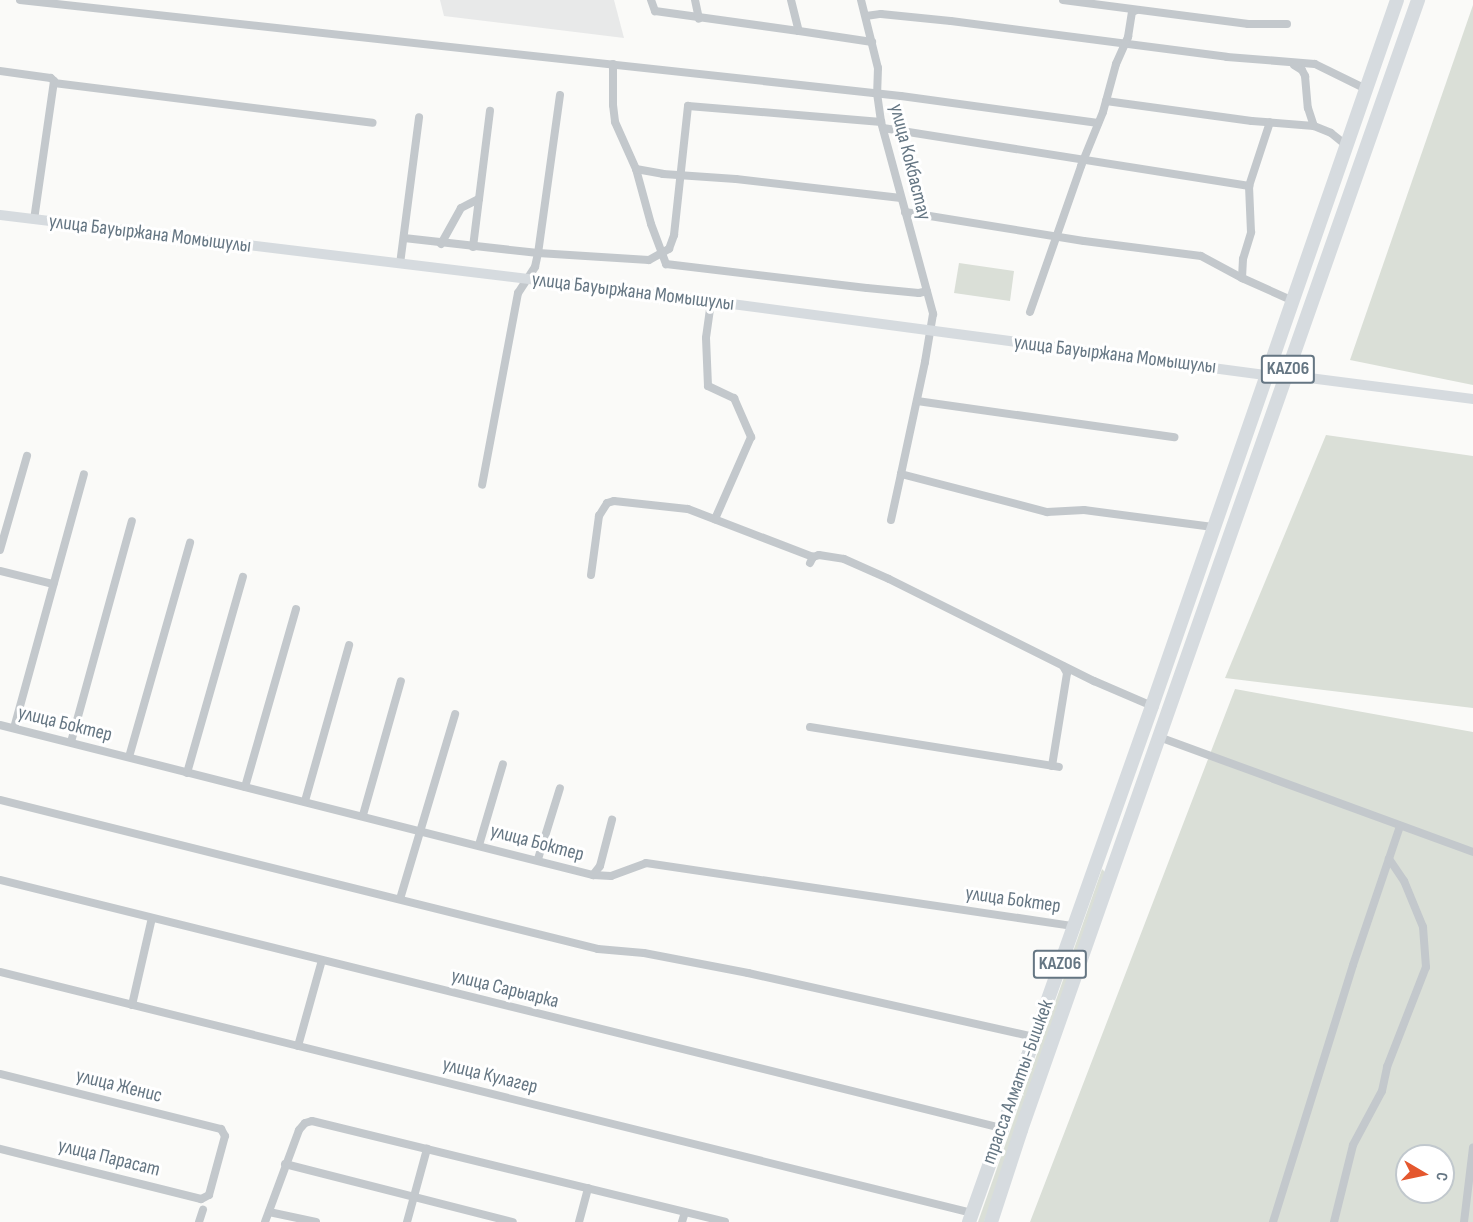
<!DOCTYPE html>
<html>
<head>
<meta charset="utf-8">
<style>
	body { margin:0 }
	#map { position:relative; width:1473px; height:1222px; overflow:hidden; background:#fafaf8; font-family:"Sofia Sans Condensed",sans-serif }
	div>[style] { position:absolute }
	.built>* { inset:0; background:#e8e9e9 }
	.green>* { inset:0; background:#dadfd7 }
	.street>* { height:8px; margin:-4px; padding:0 4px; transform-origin:4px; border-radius:4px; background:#c3c8cc }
	.secondary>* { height:10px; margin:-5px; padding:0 5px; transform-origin:5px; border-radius:5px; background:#d6dbdf }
	.highway>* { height:14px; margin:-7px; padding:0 7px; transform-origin:7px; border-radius:7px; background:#d6dbdf }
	span { translate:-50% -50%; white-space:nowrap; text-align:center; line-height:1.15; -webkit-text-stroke:6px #fff; paint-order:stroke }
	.shield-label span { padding:2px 4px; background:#fff; border:2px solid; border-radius:4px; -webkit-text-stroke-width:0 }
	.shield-label { font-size:18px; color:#657683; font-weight:700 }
	.street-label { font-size:20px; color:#657683 }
	.north { position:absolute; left:1395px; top:1144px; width:60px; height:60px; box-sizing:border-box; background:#fff; border:2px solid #c1c8cd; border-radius:50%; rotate:99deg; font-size:16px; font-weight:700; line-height:24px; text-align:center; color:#657683 }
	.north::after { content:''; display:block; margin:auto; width:21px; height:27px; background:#e4572e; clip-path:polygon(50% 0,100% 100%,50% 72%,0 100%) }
</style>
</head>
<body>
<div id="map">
	<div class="built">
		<div style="clip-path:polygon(440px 0,614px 0,624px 38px,444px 16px)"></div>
	</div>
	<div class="green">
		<div style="clip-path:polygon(1473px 5px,1473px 385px,1350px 360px)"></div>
		<div style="clip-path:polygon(959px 263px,1014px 271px,1010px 301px,954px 293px)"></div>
		<div style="clip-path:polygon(1326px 435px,1473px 456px,1473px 708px,1225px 678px)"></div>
		<div style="clip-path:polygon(evenodd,1235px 689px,1473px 732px,1473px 1222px,1030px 1222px,1235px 689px,1407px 1156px,1443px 1156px,1443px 1192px,1407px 1192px,1407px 1156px)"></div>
		<div style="clip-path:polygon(1102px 869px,1107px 874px,1000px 1177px,984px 1222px,978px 1222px)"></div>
	</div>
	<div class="street">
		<div style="left:20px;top:0;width:886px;rotate:6.22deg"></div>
		<div style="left:901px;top:96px;width:199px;rotate:7.8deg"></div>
		<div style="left:651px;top:0;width:12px;rotate:70deg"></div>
		<div style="left:655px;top:11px;width:145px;rotate:7.9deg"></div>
		<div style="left:695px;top:0;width:19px;rotate:78deg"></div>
		<div style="left:791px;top:0;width:32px;rotate:76deg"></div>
		<div style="left:799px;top:31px;width:74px;rotate:8.6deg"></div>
		<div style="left:861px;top:0;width:70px;rotate:76deg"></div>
		<div style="left:878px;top:68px;width:25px;rotate:92deg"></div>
		<div style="left:877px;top:93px;width:29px;rotate:82deg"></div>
		<div style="left:881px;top:122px;width:199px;rotate:74.8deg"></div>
		<div style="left:933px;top:314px;width:49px;rotate:99.5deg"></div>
		<div style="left:925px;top:362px;width:115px;rotate:102.1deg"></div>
		<div style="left:901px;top:474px;width:151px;rotate:14.6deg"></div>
		<div style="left:1047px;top:512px;width:37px;rotate:-3deg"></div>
		<div style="left:1084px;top:510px;width:130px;rotate:7.5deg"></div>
		<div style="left:1063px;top:0;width:187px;rotate:7.4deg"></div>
		<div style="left:1248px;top:24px;width:39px"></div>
		<div style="left:866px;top:16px;width:15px;rotate:-8deg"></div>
		<div style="left:881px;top:14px;width:70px;rotate:5.7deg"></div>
		<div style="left:951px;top:21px;width:278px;rotate:7.4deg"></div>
		<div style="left:1227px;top:57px;width:88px;rotate:4.5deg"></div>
		<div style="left:1315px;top:64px;width:57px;rotate:26.1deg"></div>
		<div style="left:613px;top:64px;width:41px;rotate:90deg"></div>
		<div style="left:613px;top:105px;width:17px;rotate:83deg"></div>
		<div style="left:615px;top:122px;width:51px;rotate:65.9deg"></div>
		<div style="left:636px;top:169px;width:57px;rotate:74.7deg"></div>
		<div style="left:651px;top:224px;width:43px;rotate:69.4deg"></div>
		<div style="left:666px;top:264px;width:202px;rotate:6.8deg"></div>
		<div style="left:867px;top:288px;width:52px;rotate:5.5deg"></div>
		<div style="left:919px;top:293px;width:8px;rotate:-14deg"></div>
		<div style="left:1294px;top:65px;width:9px;rotate:32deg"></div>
		<div style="left:1302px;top:70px;width:7px;rotate:63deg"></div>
		<div style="left:1305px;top:76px;width:32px;rotate:85deg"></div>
		<div style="left:1308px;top:108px;width:19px;rotate:72deg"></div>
		<div style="left:1314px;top:126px;width:18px;rotate:22deg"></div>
		<div style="left:1331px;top:133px;width:19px;rotate:39deg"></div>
		<div style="left:0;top:71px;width:51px;rotate:7.8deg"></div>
		<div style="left:51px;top:78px;width:4px;rotate:45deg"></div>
		<div style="left:54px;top:81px;width:139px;rotate:98.2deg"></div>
		<div style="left:54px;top:83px;width:321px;rotate:7.1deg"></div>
		<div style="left:560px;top:95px;width:160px;rotate:97.9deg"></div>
		<div style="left:538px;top:253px;width:111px;rotate:3.6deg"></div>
		<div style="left:649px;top:260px;width:23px;rotate:-29deg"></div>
		<div style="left:669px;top:249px;width:15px;rotate:-70deg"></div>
		<div style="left:674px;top:235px;width:130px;rotate:-83.8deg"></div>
		<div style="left:688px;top:106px;width:194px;rotate:4.7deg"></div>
		<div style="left:1106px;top:101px;width:147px;rotate:7.8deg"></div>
		<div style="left:1252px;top:121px;width:62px;rotate:4.6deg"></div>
		<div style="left:883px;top:128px;width:371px;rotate:9deg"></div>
		<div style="left:636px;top:169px;width:27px;rotate:10deg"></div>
		<div style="left:663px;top:174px;width:73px;rotate:3.9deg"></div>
		<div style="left:736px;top:179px;width:166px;rotate:6.6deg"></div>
		<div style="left:905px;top:212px;width:181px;rotate:9.2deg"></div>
		<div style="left:1084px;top:241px;width:118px;rotate:7.3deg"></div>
		<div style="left:1201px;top:256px;width:47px;rotate:28.2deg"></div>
		<div style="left:1242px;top:278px;width:54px;rotate:24.2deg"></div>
		<div style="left:404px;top:238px;width:135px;rotate:6.4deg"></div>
		<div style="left:538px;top:253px;width:14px;rotate:102deg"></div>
		<div style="left:535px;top:267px;width:31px;rotate:123deg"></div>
		<div style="left:518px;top:293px;width:195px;rotate:100.6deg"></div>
		<div style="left:441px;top:244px;width:41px;rotate:-60.9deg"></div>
		<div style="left:461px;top:208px;width:20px;rotate:-27deg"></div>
		<div style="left:479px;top:199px;width:89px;rotate:-82.9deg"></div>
		<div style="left:473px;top:247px;width:48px;rotate:-82.9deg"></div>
		<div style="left:400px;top:264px;width:148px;rotate:-82.6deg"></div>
		<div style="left:1242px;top:278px;width:19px;rotate:-87deg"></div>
		<div style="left:1243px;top:259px;width:28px;rotate:-73deg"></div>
		<div style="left:1251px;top:232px;width:46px;rotate:-92.5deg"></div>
		<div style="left:1249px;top:186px;width:67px;rotate:-71.8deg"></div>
		<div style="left:711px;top:302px;width:36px;rotate:98deg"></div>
		<div style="left:706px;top:338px;width:48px;rotate:87.6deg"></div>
		<div style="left:708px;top:386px;width:29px;rotate:25deg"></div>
		<div style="left:734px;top:398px;width:43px;rotate:66.4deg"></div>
		<div style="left:751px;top:437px;width:90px;rotate:113.7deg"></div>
		<div style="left:1030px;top:312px;width:155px;rotate:-70.7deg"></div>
		<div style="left:1081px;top:166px;width:58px;rotate:-67.8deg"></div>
		<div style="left:1103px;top:112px;width:50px;rotate:-74.8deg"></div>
		<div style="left:1116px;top:64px;width:30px;rotate:-66deg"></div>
		<div style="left:1128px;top:37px;width:25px;rotate:-81deg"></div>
		<div style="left:1132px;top:12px;width:5px;rotate:-22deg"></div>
		<div style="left:917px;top:401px;width:260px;rotate:8deg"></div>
		<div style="left:891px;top:520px;width:47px;rotate:-77.7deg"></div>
		<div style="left:0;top:550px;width:98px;rotate:-74deg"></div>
		<div style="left:810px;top:563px;width:7px;rotate:-63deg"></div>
		<div style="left:813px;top:557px;width:6px;rotate:-18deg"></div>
		<div style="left:819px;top:555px;width:25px;rotate:9deg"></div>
		<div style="left:844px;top:559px;width:49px;rotate:24deg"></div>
		<div style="left:889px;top:579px;width:229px;rotate:26.5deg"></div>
		<div style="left:1094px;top:681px;width:63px;rotate:23.3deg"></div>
		<div style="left:0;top:571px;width:55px;rotate:13.8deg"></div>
		<div style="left:591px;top:575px;width:60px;rotate:-82.3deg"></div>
		<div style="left:599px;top:516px;width:15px;rotate:-58deg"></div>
		<div style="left:607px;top:503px;width:7px;rotate:-16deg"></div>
		<div style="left:614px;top:501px;width:74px;rotate:6.2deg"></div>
		<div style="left:688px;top:509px;width:134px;rotate:21deg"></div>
		<div style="left:0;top:725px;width:612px;rotate:14.2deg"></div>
		<div style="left:593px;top:875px;width:18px;rotate:3deg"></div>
		<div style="left:611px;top:876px;width:37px;rotate:-20deg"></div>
		<div style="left:646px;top:863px;width:432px;rotate:8.4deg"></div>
		<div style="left:810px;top:727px;width:252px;rotate:9.1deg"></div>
		<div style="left:14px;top:728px;width:263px;rotate:-74.6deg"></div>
		<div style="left:1159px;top:737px;width:334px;rotate:20.1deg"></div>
		<div style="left:71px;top:742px;width:229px;rotate:-74.6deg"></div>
		<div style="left:129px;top:757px;width:223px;rotate:-74.1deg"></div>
		<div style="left:1052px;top:766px;width:94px;rotate:-80.8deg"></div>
		<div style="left:1067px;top:673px;width:8px;rotate:-120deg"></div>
		<div style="left:187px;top:773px;width:204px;rotate:-74.1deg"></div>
		<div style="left:245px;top:787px;width:185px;rotate:-74deg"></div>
		<div style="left:0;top:800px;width:616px;rotate:13.99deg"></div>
		<div style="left:598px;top:949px;width:46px;rotate:5deg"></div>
		<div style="left:644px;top:953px;width:106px;rotate:10.9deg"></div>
		<div style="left:748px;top:973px;width:294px;rotate:12.6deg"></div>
		<div style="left:305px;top:801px;width:162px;rotate:-74.2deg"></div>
		<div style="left:363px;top:815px;width:139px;rotate:-74.2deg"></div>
		<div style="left:479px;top:845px;width:84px;rotate:-73.5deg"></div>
		<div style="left:538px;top:859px;width:74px;rotate:-72.8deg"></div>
		<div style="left:593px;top:875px;width:11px;rotate:-52deg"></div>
		<div style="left:600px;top:866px;width:48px;rotate:-75.4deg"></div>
		<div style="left:0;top:880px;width:1031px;rotate:13.91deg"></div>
		<div style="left:400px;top:899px;width:193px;rotate:-73.4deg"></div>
		<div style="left:0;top:972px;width:1001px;rotate:13.93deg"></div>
		<div style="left:132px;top:1005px;width:89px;rotate:-77.1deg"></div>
		<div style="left:298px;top:1046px;width:89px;rotate:-74.4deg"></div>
		<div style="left:0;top:1074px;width:228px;rotate:14deg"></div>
		<div style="left:221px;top:1129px;width:8px;rotate:60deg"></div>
		<div style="left:225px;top:1136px;width:61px;rotate:105.2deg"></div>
		<div style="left:209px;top:1195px;width:9px;rotate:153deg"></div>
		<div style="left:201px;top:1199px;width:207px;rotate:-166deg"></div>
		<div style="left:285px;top:1164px;width:235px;rotate:14.3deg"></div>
		<div style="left:269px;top:1212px;width:48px;rotate:12deg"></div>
		<div style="left:199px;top:1222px;width:13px;rotate:-72deg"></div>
		<div style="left:265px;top:1222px;width:98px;rotate:-69.7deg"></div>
		<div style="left:299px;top:1130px;width:9px;rotate:-49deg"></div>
		<div style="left:305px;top:1123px;width:7px;rotate:-16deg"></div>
		<div style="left:312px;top:1121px;width:425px;rotate:13.7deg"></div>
		<div style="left:407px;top:1222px;width:76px;rotate:-74.7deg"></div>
		<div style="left:579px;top:1222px;width:35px;rotate:-75deg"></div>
		<div style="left:682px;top:1222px;width:10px;rotate:-73deg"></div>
		<div style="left:1273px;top:1222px;width:269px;rotate:-72.7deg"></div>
		<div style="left:1353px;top:965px;width:147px;rotate:-71.3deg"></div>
		<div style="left:1334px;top:1222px;width:79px;rotate:-76.1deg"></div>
		<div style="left:1353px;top:1145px;width:61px;rotate:-61.8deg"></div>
		<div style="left:1382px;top:1091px;width:25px;rotate:-78deg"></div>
		<div style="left:1387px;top:1067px;width:107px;rotate:-68.7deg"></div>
		<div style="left:1426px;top:967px;width:40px;rotate:-94.3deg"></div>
		<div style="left:1423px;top:927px;width:50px;rotate:-112.4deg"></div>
		<div style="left:1404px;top:881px;width:27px;rotate:-124deg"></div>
		<div style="left:1464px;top:1222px;width:75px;rotate:-83.1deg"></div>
	</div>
	<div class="secondary">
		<div style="left:0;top:215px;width:699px;rotate:6.9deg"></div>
		<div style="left:694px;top:299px;width:576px;rotate:7.58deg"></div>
		<div style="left:1286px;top:375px;width:189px;rotate:7.3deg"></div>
	</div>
	<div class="highway">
		<div style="left:969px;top:1222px;width:547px;rotate:-70.47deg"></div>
		<div style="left:1152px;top:706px;width:747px;rotate:-70.86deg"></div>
		<div style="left:991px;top:1222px;width:97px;rotate:-71.9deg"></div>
		<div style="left:1021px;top:1130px;width:1198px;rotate:-70.64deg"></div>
	</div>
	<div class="shield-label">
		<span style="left:1288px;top:369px">KАZ06</span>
		<span style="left:1060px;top:964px">KАZ06</span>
	</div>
	<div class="street-label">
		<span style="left:910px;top:162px;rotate:76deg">улица Кокбастау</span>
		<span style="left:150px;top:234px;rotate:7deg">улица Бауыржана Момышулы</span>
		<span style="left:633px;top:292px;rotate:7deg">улица Бауыржана Момышулы</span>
		<span style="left:1115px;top:355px;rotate:7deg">улица Бауыржана Момышулы</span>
		<span style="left:65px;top:724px;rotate:14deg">улица Боктер</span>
		<span style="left:537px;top:843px;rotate:15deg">улица Боктер</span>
		<span style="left:1013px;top:900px;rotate:8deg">улица Боктер</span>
		<span style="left:505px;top:989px;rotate:14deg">улица Сарыарка</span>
		<span style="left:490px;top:1076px;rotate:14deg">улица Кулагер</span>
		<span style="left:1018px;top:1082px;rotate:-70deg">трасса Алматы-Бишкек</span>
		<span style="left:119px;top:1086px;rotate:14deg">улица Женис</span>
		<span style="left:109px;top:1158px;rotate:14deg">улица Парасат</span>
	</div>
	<div class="north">С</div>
</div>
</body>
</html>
